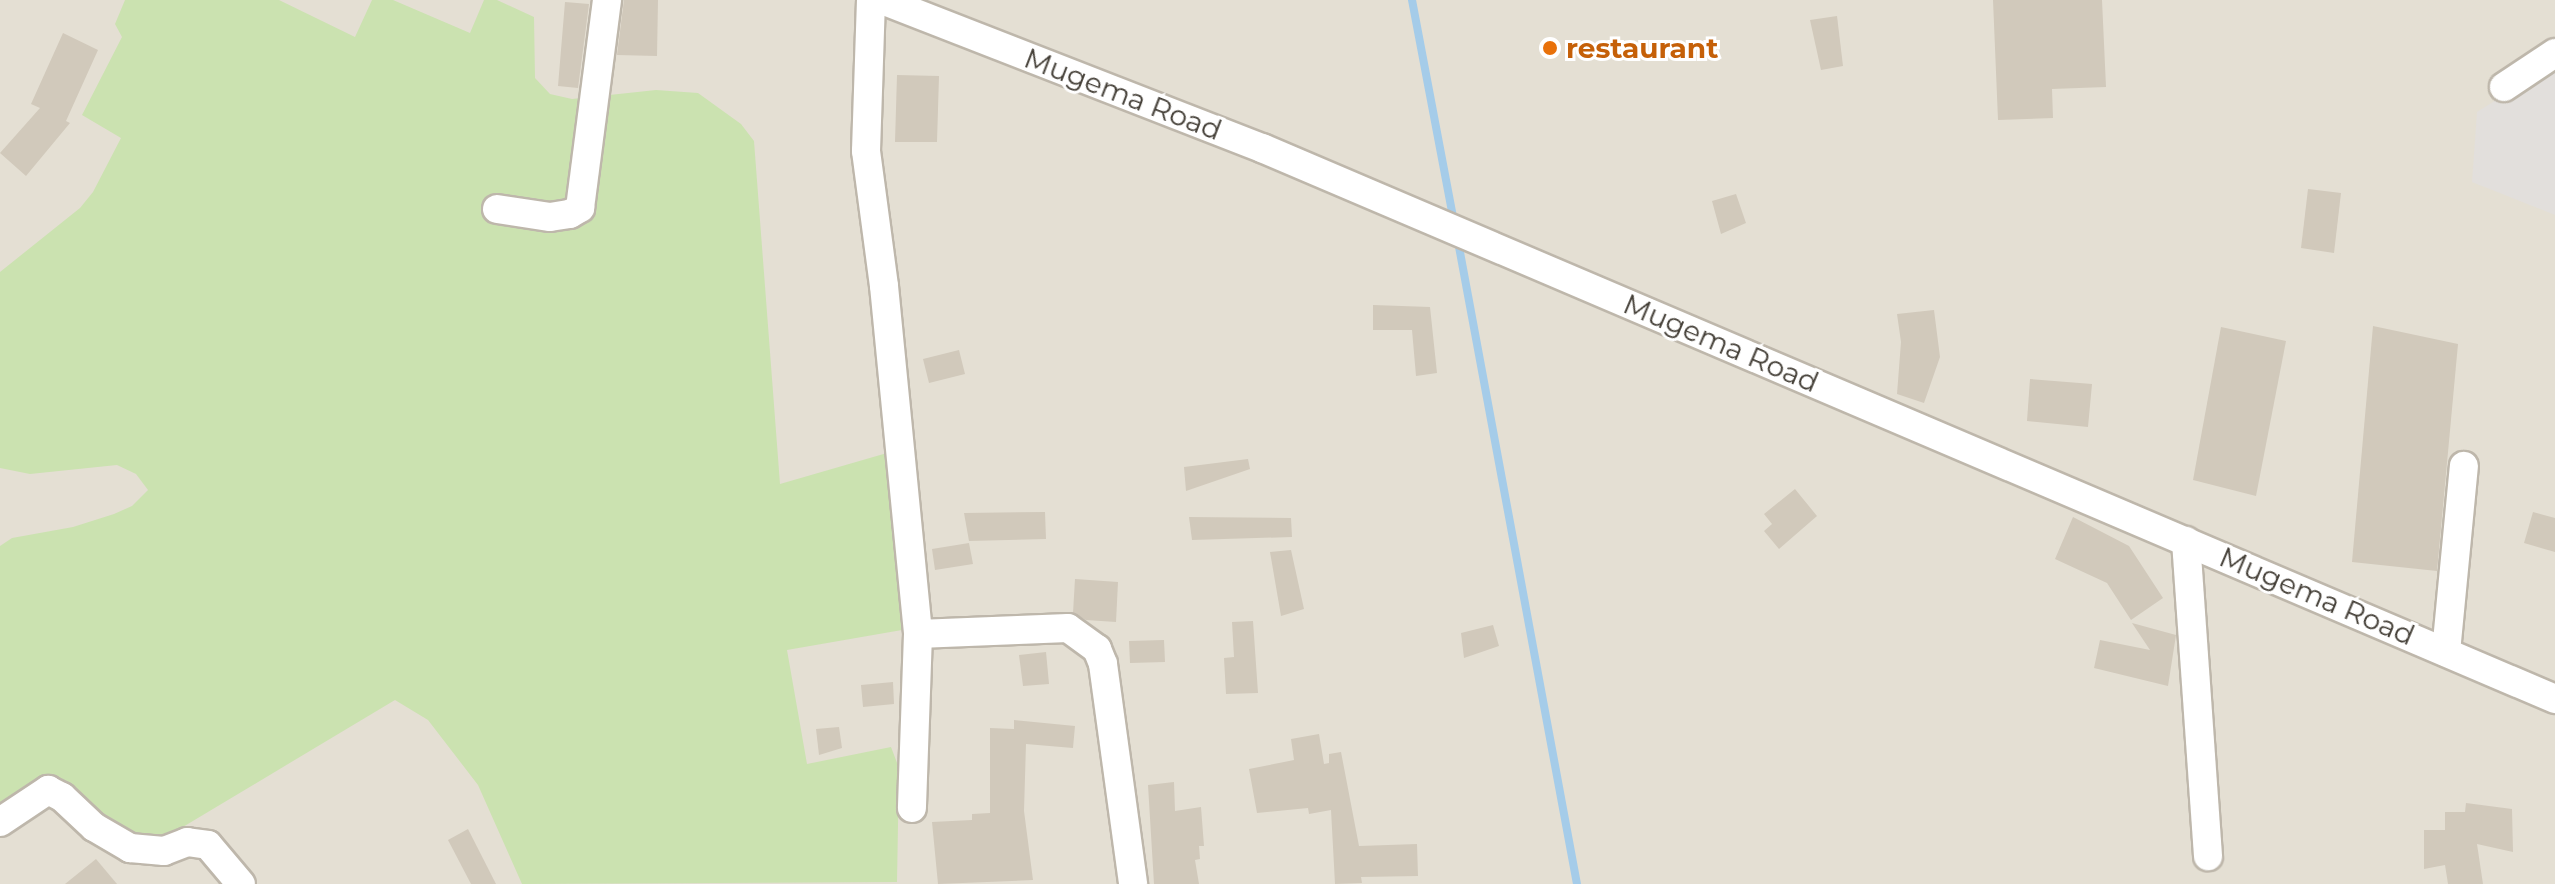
<!DOCTYPE html>
<html>
<head>
<meta charset="utf-8">
<style>
	body { margin:0 }
	#map { position:relative; width:2555px; height:884px; overflow:hidden; background:#f0ede4; font-family:Montserrat,sans-serif }
	div>[style] { position:absolute }
	.residential>* { inset:0; background:#e4dfd3 }
	.green>* { inset:0; background:#cbe2b0 }
	.parking>* { inset:0; background:#e2dfdc }
	.stream>* { height:8px; margin:-4px; padding:0 4px; transform-origin:4px; border-radius:4px; background:#a5cce9 }
	.building>* { inset:0; background:#d1c9bb }
	.roads { filter:drop-shadow(2px 0 #beb7ab) drop-shadow(-2px 0 #beb7ab) drop-shadow(0 2px #beb7ab) drop-shadow(0 -2px #beb7ab) }
	.minor>* { height:28px; margin:-14px; padding:0 14px; transform-origin:14px; border-radius:14px; background:#fff }
	.dots>* { width:22px; height:22px; translate:-50% -50%; box-sizing:border-box; border:4px solid #fff; border-radius:50% }
	span { translate:-50% -50%; white-space:nowrap; text-align:center; line-height:1.15; -webkit-text-stroke:6px #fff; paint-order:stroke }
	.food-label { font-size:28px; color:#c56008; font-weight:700 }
	.left { translate:0 -50%; text-align:left }
	.street-label { font-size:28px; color:#423d35 }
</style>
</head>
<body>
<div id="map">
	<div class="residential">
		<div style="clip-path:polygon(0 0,2555px 0,2555px 884px,0 884px)"></div>
	</div>
	<div class="green">
		<div style="clip-path:polygon(125px 0,279px 0,355px 37px,372px 0,393px 0,470px 33px,484px 0,497px 0,534px 17px,535px 78px,550px 94px,572px 99px,656px 90px,698px 93px,741px 124px,754px 141px,780px 484px,887px 453px,902px 630px,787px 650px,807px 764px,891px 747px,899px 768px,897px 882px,522px 884px,478px 785px,428px 720px,395px 700px,126px 861px,58px 795px,0 820px,0 546px,12px 538px,73px 527px,114px 514px,132px 506px,148px 490px,136px 474px,117px 465px,30px 474px,0 468px,0 272px,80px 208px,93px 192px,121px 138px,82px 115px,122px 37px,115px 24px)"></div>
	</div>
	<div class="parking">
		<div style="clip-path:polygon(2555px 63px,2555px 215px,2472px 182px,2477px 112px)"></div>
	</div>
	<div class="stream">
		<div style="left:1412px;top:0;width:227px;rotate:79.3deg"></div>
		<div style="left:1457px;top:236px;width:659px;rotate:79.51deg"></div>
	</div>
	<div class="building">
		<div style="clip-path:polygon(624px 0,658px 0,657px 56px,617px 55px)"></div>
		<div style="clip-path:polygon(1993px 0,2102px 0,2106px 87px,2052px 89px,2053px 118px,1998px 120px)"></div>
		<div style="clip-path:polygon(565px 2px,589px 4px,578px 88px,558px 86px)"></div>
		<div style="clip-path:polygon(1837px 16px,1843px 66px,1821px 70px,1810px 20px)"></div>
		<div style="clip-path:polygon(63px 33px,98px 50px,66px 121px,70px 123px,26px 176px,0 153px,40px 108px,31px 104px)"></div>
		<div style="clip-path:polygon(897px 75px,939px 76px,937px 142px,895px 142px)"></div>
		<div style="clip-path:polygon(2308px 189px,2341px 193px,2334px 253px,2301px 248px)"></div>
		<div style="clip-path:polygon(1736px 194px,1746px 223px,1721px 234px,1712px 201px)"></div>
		<div style="clip-path:polygon(1373px 305px,1430px 307px,1437px 373px,1416px 376px,1412px 330px,1373px 330px)"></div>
		<div style="clip-path:polygon(1934px 310px,1940px 357px,1924px 403px,1897px 394px,1901px 342px,1897px 314px)"></div>
		<div style="clip-path:polygon(2373px 326px,2458px 344px,2437px 571px,2352px 562px)"></div>
		<div style="clip-path:polygon(2221px 327px,2286px 341px,2256px 496px,2193px 480px)"></div>
		<div style="clip-path:polygon(959px 350px,965px 374px,929px 383px,923px 359px)"></div>
		<div style="clip-path:polygon(2030px 379px,2092px 384px,2088px 427px,2027px 421px)"></div>
		<div style="clip-path:polygon(1248px 459px,1250px 469px,1186px 491px,1184px 467px)"></div>
		<div style="clip-path:polygon(1795px 489px,1817px 516px,1779px 549px,1764px 531px,1772px 524px,1764px 514px)"></div>
		<div style="clip-path:polygon(1045px 512px,1046px 539px,969px 541px,964px 513px)"></div>
		<div style="clip-path:polygon(2533px 512px,2555px 518px,2555px 552px,2524px 543px)"></div>
		<div style="clip-path:polygon(1189px 517px,1291px 518px,1292px 537px,1192px 540px)"></div>
		<div style="clip-path:polygon(2073px 517px,2129px 546px,2163px 598px,2131px 620px,2107px 583px,2055px 559px)"></div>
		<div style="clip-path:polygon(969px 543px,973px 564px,935px 570px,932px 549px)"></div>
		<div style="clip-path:polygon(1291px 550px,1304px 609px,1281px 616px,1270px 552px)"></div>
		<div style="clip-path:polygon(1075px 579px,1118px 582px,1116px 622px,1086px 620px,1073px 613px)"></div>
		<div style="clip-path:polygon(1253px 621px,1258px 693px,1226px 694px,1224px 658px,1234px 657px,1232px 622px)"></div>
		<div style="clip-path:polygon(2132px 623px,2176px 635px,2168px 686px,2094px 668px,2100px 640px,2150px 650px)"></div>
		<div style="clip-path:polygon(1493px 625px,1499px 646px,1464px 658px,1461px 633px)"></div>
		<div style="clip-path:polygon(1164px 640px,1165px 662px,1130px 663px,1129px 641px)"></div>
		<div style="clip-path:polygon(1046px 652px,1049px 684px,1023px 686px,1019px 655px)"></div>
		<div style="clip-path:polygon(893px 682px,894px 704px,863px 707px,861px 685px)"></div>
		<div style="clip-path:polygon(1014px 720px,1075px 726px,1073px 748px,1026px 744px,1024px 811px,1033px 880px,938px 884px,932px 822px,972px 820px,972px 814px,990px 813px,990px 728px,1014px 729px)"></div>
		<div style="clip-path:polygon(839px 727px,842px 748px,819px 755px,816px 729px)"></div>
		<div style="clip-path:polygon(1319px 734px,1324px 764px,1329px 763px,1329px 754px,1341px 752px,1359px 846px,1417px 844px,1418px 876px,1361px 877px,1362px 883px,1335px 884px,1331px 810px,1309px 814px,1308px 808px,1257px 813px,1249px 769px,1294px 760px,1291px 739px)"></div>
		<div style="clip-path:polygon(1174px 782px,1175px 811px,1201px 807px,1204px 846px,1199px 846px,1200px 859px,1195px 860px,1199px 884px,1154px 884px,1148px 785px)"></div>
		<div style="clip-path:polygon(2466px 803px,2512px 809px,2513px 852px,2477px 844px,2483px 884px,2448px 884px,2445px 865px,2424px 869px,2424px 830px,2445px 830px,2445px 812px,2465px 812px)"></div>
		<div style="clip-path:polygon(468px 829px,496px 884px,471px 884px,448px 840px)"></div>
		<div style="clip-path:polygon(96px 859px,117px 884px,65px 884px)"></div>
	</div>
	<div class="roads">
		<div class="minor">
			<div style="left:871px;top:0;width:151px;rotate:91.9deg"></div>
			<div style="left:866px;top:151px;width:136px;rotate:82.4deg"></div>
			<div style="left:884px;top:286px;width:350px;rotate:84.4deg"></div>
			<div style="left:918px;top:634px;width:174px;rotate:92deg"></div>
			<div style="left:882px;top:0;width:408px;rotate:21.3deg"></div>
			<div style="left:1262px;top:148px;width:1406px;rotate:23.08deg"></div>
			<div style="left:2504px;top:87px;width:61px;rotate:-33.7deg"></div>
			<div style="left:497px;top:209px;width:54px;rotate:8.6deg"></div>
			<div style="left:550px;top:217px;width:20px;rotate:-9deg"></div>
			<div style="left:570px;top:214px;width:12px;rotate:-31deg"></div>
			<div style="left:580px;top:208px;width:210px;rotate:-82.6deg"></div>
			<div style="left:2186px;top:541px;width:316px;rotate:86deg"></div>
			<div style="left:918px;top:634px;width:150px;rotate:-2.3deg"></div>
			<div style="left:1068px;top:628px;width:36px;rotate:36deg"></div>
			<div style="left:1097px;top:649px;width:16px;rotate:68deg"></div>
			<div style="left:1103px;top:664px;width:222px;rotate:82.2deg"></div>
			<div style="left:2446px;top:652px;width:187px;rotate:-84.5deg"></div>
			<div style="left:0;top:822px;width:58px;rotate:-33.7deg"></div>
			<div style="left:48px;top:790px;width:16px;rotate:27deg"></div>
			<div style="left:62px;top:797px;width:44px;rotate:43.2deg"></div>
			<div style="left:94px;top:827px;width:42px;rotate:30.3deg"></div>
			<div style="left:130px;top:848px;width:34px;rotate:5deg"></div>
			<div style="left:164px;top:851px;width:25px;rotate:-21deg"></div>
			<div style="left:187px;top:842px;width:21px;rotate:8deg"></div>
			<div style="left:208px;top:845px;width:51px;rotate:49.8deg"></div>
		</div>
	</div>
	<div class="dots">
		<div style="left:1550px;top:48px;background:#e8710a"></div>
	</div>
	<div class="food-label">
		<span class="left" style="left:1566px;top:48px">restaurant</span>
	</div>
	<div class="street-label">
		<span style="left:1123px;top:94px;rotate:21deg">Mugema Road</span>
		<span style="left:1721px;top:343px;rotate:23deg">Mugema Road</span>
		<span style="left:2317px;top:596px;rotate:23deg">Mugema Road</span>
	</div>
</div>
</body>
</html>
